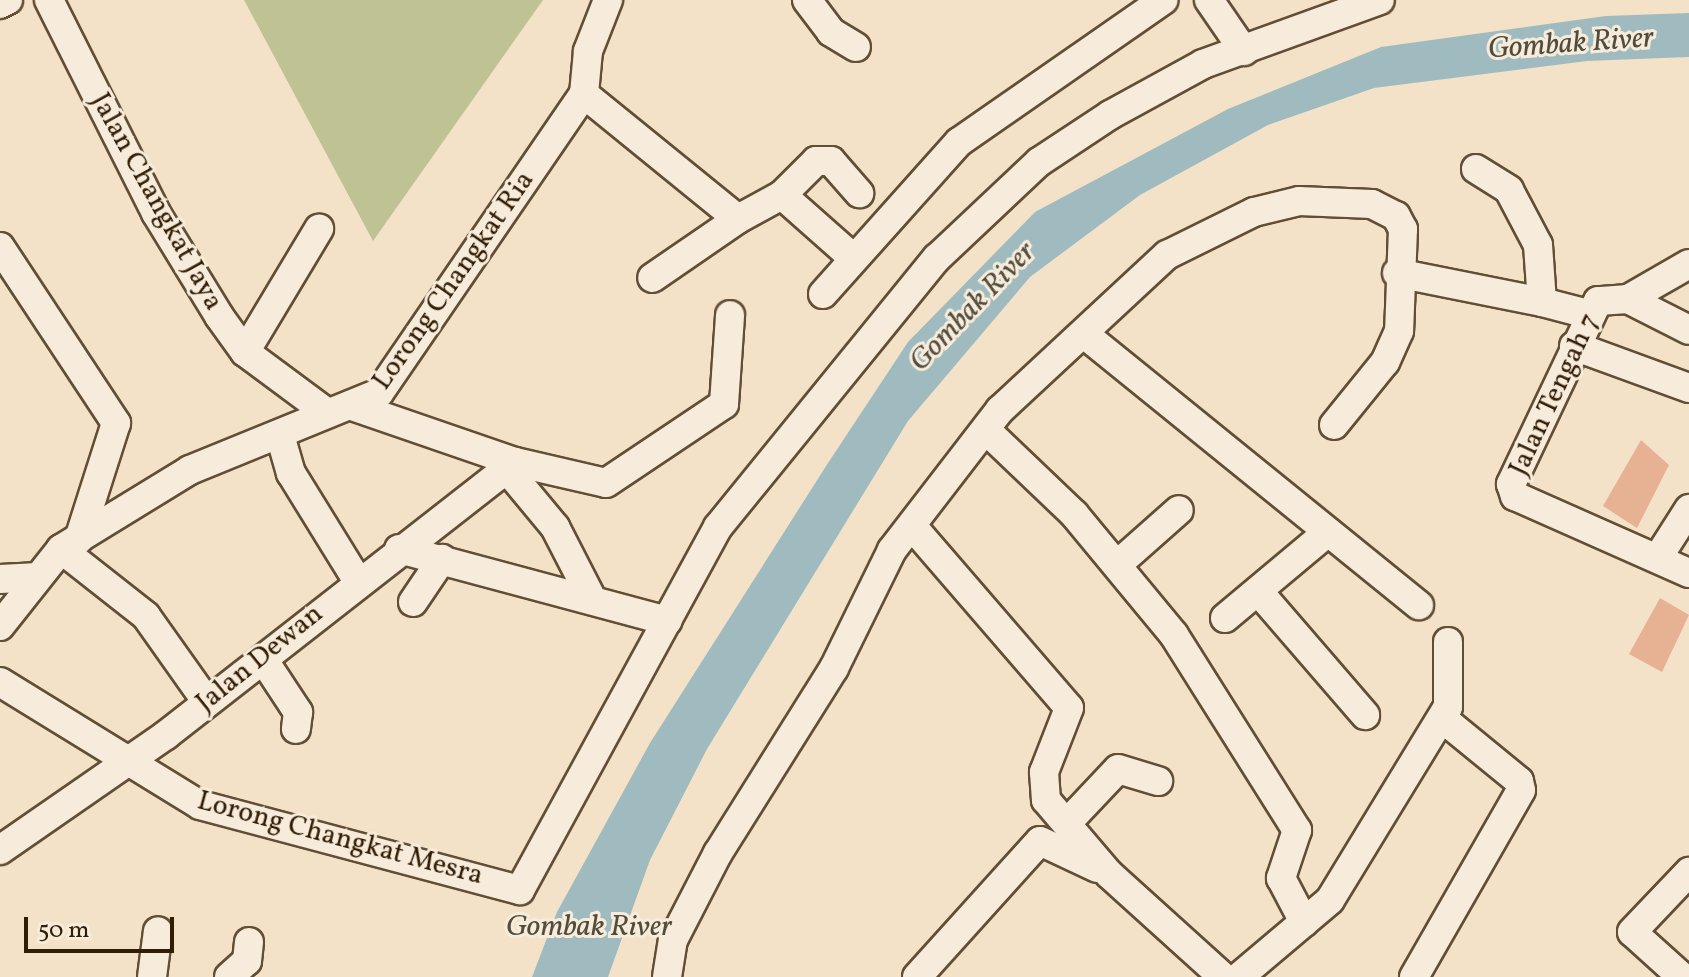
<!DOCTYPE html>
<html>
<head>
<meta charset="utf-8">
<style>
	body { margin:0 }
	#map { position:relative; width:1689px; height:977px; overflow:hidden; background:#f3e2c7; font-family:Vollkorn,serif }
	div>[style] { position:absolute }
	.green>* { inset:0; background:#bfc292 }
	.water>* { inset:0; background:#a0bbbf }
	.building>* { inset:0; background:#e7b193 }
	.roads { filter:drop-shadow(2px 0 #624e35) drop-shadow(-2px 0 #624e35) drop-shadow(0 2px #624e35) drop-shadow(0 -2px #624e35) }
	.minor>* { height:28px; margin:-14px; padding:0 14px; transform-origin:14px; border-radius:14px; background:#f7ecdb }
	span { translate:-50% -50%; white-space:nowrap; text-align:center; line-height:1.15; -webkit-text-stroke:6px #f7ecdb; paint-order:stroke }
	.street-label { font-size:28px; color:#311c04 }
	.water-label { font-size:30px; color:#524c3c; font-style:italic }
	.scale { position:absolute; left:24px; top:917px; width:150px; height:36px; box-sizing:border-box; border:4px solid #311c04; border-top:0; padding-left:10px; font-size:24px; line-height:28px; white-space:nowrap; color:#311c04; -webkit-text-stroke:6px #f7ecdb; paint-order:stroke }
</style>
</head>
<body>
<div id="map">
	<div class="green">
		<div style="clip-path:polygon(244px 0,543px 0,373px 241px)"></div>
	</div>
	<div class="water">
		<div style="clip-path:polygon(1689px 13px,1689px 57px,1587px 61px,1374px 88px,1268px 125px,1140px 195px,1030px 277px,908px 421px,707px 749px,650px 860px,608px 977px,532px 977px,557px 912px,650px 743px,828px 463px,908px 342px,1035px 212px,1228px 109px,1381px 47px,1606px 16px)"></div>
	</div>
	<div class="building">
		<div style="clip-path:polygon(1641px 440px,1669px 465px,1637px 528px,1603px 506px)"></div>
		<div style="clip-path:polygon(1660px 598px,1689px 615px,1662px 672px,1629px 654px)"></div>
	</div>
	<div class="roads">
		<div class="minor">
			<div style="left:49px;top:0;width:238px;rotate:63.3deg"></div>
			<div style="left:156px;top:213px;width:121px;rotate:58.5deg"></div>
			<div style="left:219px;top:316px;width:44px;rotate:54.2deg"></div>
			<div style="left:245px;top:352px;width:102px;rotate:36.6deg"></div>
			<div style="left:807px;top:0;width:40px;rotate:53deg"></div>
			<div style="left:831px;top:32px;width:29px;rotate:31deg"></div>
			<div style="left:1209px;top:0;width:62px;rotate:55.5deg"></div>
			<div style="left:0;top:4px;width:9px;rotate:-27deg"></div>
			<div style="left:584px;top:94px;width:198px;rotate:39.1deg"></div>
			<div style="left:738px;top:219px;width:104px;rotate:145.5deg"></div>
			<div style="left:1476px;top:169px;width:39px;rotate:32deg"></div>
			<div style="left:1509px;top:190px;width:62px;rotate:62.2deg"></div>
			<div style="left:1538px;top:245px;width:57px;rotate:86deg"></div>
			<div style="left:1542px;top:302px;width:48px;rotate:14.6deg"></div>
			<div style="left:782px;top:195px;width:92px;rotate:41.5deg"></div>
			<div style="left:738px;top:219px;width:50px;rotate:-28.6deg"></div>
			<div style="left:782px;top:195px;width:48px;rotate:-45deg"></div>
			<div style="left:816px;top:161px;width:15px"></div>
			<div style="left:831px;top:161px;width:43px;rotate:48.8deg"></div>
			<div style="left:0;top:247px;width:211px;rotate:56.6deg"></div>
			<div style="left:116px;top:423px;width:122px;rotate:107.7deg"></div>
			<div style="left:1689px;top:264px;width:70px;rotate:150.2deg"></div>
			<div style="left:1628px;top:299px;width:30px;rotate:176deg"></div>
			<div style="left:1598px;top:301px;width:203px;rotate:115.4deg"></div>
			<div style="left:1511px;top:484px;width:13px;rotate:72deg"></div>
			<div style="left:1515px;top:496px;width:190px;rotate:23.9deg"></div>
			<div style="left:1397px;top:273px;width:148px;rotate:11.3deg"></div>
			<div style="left:823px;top:294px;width:204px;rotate:-48.2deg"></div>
			<div style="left:959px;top:142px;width:249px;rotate:-34.8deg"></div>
			<div style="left:1628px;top:299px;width:68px;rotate:26.9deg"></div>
			<div style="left:1084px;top:334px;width:431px;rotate:39deg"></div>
			<div style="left:1574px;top:346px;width:122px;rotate:20.1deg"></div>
			<div style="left:245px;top:352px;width:144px;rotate:-59deg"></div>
			<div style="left:355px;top:407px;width:169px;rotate:19deg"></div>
			<div style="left:515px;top:462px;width:93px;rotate:13deg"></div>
			<div style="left:606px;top:483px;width:142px;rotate:-33.8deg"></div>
			<div style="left:724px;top:404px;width:89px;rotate:-86.1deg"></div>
			<div style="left:986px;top:430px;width:122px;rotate:43.7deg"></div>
			<div style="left:1074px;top:514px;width:157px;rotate:50.4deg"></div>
			<div style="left:1174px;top:635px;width:231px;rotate:57.8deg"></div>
			<div style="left:1297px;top:830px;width:51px;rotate:108.4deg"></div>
			<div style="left:1281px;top:878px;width:50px;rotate:62.4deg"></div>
			<div style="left:280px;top:435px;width:40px;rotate:74deg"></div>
			<div style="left:291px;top:473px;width:126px;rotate:58.3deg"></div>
			<div style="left:506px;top:468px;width:77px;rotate:50.3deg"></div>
			<div style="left:555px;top:527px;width:76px;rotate:62.8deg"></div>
			<div style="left:912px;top:526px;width:240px;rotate:49.2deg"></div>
			<div style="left:1069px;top:708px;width:69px;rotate:111.3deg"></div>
			<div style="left:1044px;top:772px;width:28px;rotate:86deg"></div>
			<div style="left:1046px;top:800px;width:97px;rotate:49.6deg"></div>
			<div style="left:1109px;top:874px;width:154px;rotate:42.1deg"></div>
			<div style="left:61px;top:549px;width:108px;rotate:38.2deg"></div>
			<div style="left:146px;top:616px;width:105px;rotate:54.7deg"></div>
			<div style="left:399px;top:549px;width:278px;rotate:15deg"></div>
			<div style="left:1659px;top:556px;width:56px;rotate:-57.4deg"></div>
			<div style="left:1118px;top:564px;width:81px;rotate:-41.5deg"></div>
			<div style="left:0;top:579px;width:34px;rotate:-3deg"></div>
			<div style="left:1258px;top:591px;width:164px;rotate:49.2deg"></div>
			<div style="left:413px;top:602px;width:52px;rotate:-56deg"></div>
			<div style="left:1225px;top:618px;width:134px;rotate:-39.9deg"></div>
			<div style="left:0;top:626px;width:98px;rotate:-51.6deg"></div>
			<div style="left:61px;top:549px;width:151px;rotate:-31.5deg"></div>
			<div style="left:190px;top:470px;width:204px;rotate:-22.2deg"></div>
			<div style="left:379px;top:393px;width:363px;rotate:-55.6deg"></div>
			<div style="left:584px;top:94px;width:43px;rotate:-84.7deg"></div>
			<div style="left:588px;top:51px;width:55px;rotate:-68.6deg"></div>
			<div style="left:263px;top:659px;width:64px;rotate:56.6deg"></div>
			<div style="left:298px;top:712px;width:17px;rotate:97deg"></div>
			<div style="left:0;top:682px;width:235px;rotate:31.6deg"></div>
			<div style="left:200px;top:805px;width:331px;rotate:14.9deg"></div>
			<div style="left:520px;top:890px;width:413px;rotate:-61.4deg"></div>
			<div style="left:718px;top:527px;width:347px;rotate:-50.9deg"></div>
			<div style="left:937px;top:258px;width:140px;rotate:-43.3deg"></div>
			<div style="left:1039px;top:162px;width:85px;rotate:-33.5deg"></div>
			<div style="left:1110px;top:115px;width:106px;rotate:-28.7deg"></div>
			<div style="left:1203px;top:64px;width:188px;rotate:-19.9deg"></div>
			<div style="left:1067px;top:823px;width:74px;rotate:-46.6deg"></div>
			<div style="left:1118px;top:769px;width:42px;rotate:16.7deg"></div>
			<div style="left:0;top:850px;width:202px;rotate:-34.7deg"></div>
			<div style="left:166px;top:735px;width:443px;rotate:-38deg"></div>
			<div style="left:152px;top:977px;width:46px;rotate:-82.6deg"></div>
			<div style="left:229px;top:977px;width:24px;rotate:-42deg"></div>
			<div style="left:247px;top:961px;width:19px;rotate:-84deg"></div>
			<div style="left:667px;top:977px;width:37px;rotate:-81deg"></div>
			<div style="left:673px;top:940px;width:98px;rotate:-62.7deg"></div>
			<div style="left:718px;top:853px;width:218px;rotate:-57.9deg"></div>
			<div style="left:834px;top:668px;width:131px;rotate:-63.8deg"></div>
			<div style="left:892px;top:550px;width:177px;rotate:-52.4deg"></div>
			<div style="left:1000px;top:410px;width:228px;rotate:-42.9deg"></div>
			<div style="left:1167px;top:255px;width:97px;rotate:-26.3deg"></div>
			<div style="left:1254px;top:212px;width:46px;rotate:-13.7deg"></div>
			<div style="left:1299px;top:201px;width:73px;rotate:2.4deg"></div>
			<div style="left:1372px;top:204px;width:27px;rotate:27deg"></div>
			<div style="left:1396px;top:216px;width:15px;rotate:62deg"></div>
			<div style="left:1403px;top:229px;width:102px;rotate:92.2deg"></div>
			<div style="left:1399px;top:331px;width:34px;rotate:114deg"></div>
			<div style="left:1385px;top:362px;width:81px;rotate:129deg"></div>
			<div style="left:917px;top:977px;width:183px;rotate:-47.9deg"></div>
			<div style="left:1040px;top:841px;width:63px;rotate:25.3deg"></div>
			<div style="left:1239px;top:977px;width:119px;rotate:-40.2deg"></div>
			<div style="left:1330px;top:900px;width:226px;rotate:-58.6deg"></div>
			<div style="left:1448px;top:707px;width:65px;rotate:-90deg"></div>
			<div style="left:1414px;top:977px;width:215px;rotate:-60.2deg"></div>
			<div style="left:1521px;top:790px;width:9px;rotate:-103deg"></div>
			<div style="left:1519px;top:781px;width:99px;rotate:-140.7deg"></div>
			<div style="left:1682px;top:977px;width:67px;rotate:-138deg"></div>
			<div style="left:1632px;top:932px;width:83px;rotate:-46.5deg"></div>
		</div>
	</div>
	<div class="street-label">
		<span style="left:156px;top:202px;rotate:61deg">Jalan Changkat Jaya</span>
		<span style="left:454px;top:281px;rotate:-55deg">Lorong Changkat Ria</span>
		<span style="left:1555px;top:395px;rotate:-65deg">Jalan Tengah 7</span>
		<span style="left:260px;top:659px;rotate:-39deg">Jalan Dewan</span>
		<span style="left:340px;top:839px;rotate:15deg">Lorong Changkat Mesra</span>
	</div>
	<div class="water-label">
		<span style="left:1571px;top:44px;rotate:-4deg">Gombak River</span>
		<span style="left:973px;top:307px;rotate:-46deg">Gombak River</span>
		<span style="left:589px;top:927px">Gombak River</span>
	</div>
	<div class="scale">50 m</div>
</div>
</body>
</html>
